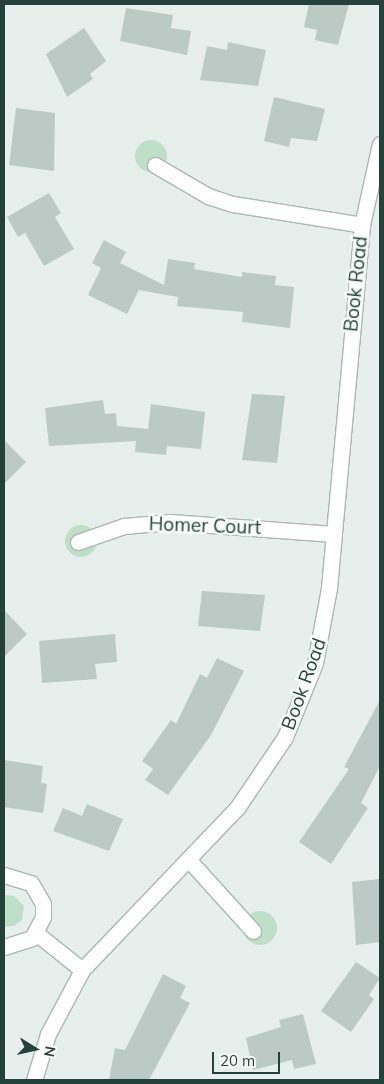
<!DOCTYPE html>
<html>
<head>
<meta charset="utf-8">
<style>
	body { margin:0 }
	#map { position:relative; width:384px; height:1084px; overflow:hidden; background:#e6efeb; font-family:Mulish,sans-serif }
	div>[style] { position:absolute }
	.green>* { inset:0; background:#bfe0c8 }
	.round { border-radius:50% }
	.building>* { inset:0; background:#bbcac4 }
	.roads { filter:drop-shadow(1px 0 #a8b8b2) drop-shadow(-1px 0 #a8b8b2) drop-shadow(0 1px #a8b8b2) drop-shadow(0 -1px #a8b8b2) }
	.street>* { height:15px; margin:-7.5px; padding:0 7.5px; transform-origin:7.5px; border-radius:7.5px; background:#fff }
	span { translate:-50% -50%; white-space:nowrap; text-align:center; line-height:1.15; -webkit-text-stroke:5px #f7fbf9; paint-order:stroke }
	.street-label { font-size:19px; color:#24423a }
	.frame { position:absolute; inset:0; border:5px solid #24423a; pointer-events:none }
	.north { position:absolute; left:10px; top:1024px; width:50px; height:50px; -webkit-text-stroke:4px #f7fbf9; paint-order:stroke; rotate:100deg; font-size:14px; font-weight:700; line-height:20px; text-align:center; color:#24423a }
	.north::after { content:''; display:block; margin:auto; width:18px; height:22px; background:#24423a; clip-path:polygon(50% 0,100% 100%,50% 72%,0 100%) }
	.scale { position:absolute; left:212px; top:1052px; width:68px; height:22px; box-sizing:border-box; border:2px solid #24423a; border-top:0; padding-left:6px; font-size:15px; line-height:18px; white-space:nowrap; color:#24423a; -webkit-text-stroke:4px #f7fbf9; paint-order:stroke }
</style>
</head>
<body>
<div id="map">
	<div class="green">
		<div class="round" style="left:135px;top:140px;width:32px;height:32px"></div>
		<div class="round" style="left:65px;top:525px;width:32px;height:32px"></div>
		<div style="clip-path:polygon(4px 895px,14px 896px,24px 906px,22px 920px,14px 926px,4px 927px)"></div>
		<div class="round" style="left:243px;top:911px;width:34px;height:34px"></div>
	</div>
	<div class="building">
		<div style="clip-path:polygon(309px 4px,349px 4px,338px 45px,315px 40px,317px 30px,304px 27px)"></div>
		<div style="clip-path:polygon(126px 8px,173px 15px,171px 28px,191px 31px,187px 55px,120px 41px)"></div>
		<div style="clip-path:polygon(84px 28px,106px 61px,90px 74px,93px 79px,67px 97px,46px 54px)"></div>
		<div style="clip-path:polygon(228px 42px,266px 50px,258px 86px,200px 80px,207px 46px,227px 50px)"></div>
		<div style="clip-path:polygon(274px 97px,325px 109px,317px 141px,291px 138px,289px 147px,264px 141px)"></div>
		<div style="clip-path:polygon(16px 108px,55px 113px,54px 171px,9px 165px)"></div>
		<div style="clip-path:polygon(49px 193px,61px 213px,55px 217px,74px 249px,44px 266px,25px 233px,18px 237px,7px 217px)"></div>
		<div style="clip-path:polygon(104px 240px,126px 252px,120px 263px,164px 285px,168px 259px,195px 263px,194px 269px,242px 277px,242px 272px,276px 276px,275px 285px,294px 287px,290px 328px,242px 322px,243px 312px,177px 306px,178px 297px,139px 290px,127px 314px,88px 295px,101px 268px,92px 263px)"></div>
		<div style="clip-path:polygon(252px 394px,285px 396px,277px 463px,242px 460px)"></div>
		<div style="clip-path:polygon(103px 400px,105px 414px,116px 413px,117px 426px,148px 429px,151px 404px,205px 412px,201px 449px,167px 446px,166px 455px,135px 452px,136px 441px,49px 446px,45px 408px)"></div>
		<div style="clip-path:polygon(4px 440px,26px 462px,4px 484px)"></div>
		<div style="clip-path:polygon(202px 591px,265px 595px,260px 631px,198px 626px)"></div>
		<div style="clip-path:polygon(4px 610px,27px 634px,4px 657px)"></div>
		<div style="clip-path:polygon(115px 634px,117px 662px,95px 664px,97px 679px,42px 683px,39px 641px)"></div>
		<div style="clip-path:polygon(217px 658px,244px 671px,211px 735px,168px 795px,145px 780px,153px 769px,142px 761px,171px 720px,176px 724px,200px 674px,207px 678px)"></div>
		<div style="clip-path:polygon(380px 700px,380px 766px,361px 803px,368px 808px,331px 864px,299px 842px,349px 769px,344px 767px)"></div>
		<div style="clip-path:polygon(4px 760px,43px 766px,41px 783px,47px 784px,43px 813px,4px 807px)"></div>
		<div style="clip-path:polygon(87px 804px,123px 819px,109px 851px,53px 831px,63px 808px,82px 816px)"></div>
		<div style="clip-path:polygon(380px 879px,380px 942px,356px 945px,352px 882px)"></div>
		<div style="clip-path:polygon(356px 962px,380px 978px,369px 995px,374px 999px,351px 1032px,321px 1011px)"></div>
		<div style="clip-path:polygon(163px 974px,186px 986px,180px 998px,190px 1003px,149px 1080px,109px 1080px,115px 1048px,125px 1050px)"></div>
		<div style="clip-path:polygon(303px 1014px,316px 1064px,294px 1069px,292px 1060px,253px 1070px,246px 1038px,281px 1027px,279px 1020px)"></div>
	</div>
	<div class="roads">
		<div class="street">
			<div style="left:155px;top:165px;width:61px;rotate:30.3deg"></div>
			<div style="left:208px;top:196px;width:26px;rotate:18deg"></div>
			<div style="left:233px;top:204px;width:131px;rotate:9.2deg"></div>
			<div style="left:78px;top:542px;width:49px;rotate:-19.2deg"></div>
			<div style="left:124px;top:526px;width:46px;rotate:-5deg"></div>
			<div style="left:170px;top:522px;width:164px;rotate:4.2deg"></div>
			<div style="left:188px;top:859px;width:97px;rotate:47.9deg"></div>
			<div style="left:4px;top:875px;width:28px;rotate:17deg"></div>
			<div style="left:31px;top:883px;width:24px;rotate:60deg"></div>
			<div style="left:43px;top:904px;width:13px;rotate:90deg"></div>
			<div style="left:43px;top:917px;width:24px;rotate:118deg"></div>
			<div style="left:32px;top:938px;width:29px;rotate:162deg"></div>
			<div style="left:36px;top:933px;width:59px;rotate:38.8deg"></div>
			<div style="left:34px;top:1080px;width:48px;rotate:-73.1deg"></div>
			<div style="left:48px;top:1034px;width:72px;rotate:-62deg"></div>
			<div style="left:82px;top:970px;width:224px;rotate:-46.3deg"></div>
			<div style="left:237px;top:808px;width:86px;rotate:-55.9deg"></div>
			<div style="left:285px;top:737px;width:80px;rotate:-67.9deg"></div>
			<div style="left:315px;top:663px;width:76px;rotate:-79.4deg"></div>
			<div style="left:329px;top:588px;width:364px;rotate:-84.8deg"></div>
			<div style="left:362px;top:225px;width:83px;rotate:-77.5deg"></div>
		</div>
	</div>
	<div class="street-label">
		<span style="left:356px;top:284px;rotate:-84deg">Book Road</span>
		<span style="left:205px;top:526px;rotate:2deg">Homer Court</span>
		<span style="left:304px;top:684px;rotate:-70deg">Book Road</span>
	</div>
	<div class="frame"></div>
	<div class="north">N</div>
	<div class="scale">20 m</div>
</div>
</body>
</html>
